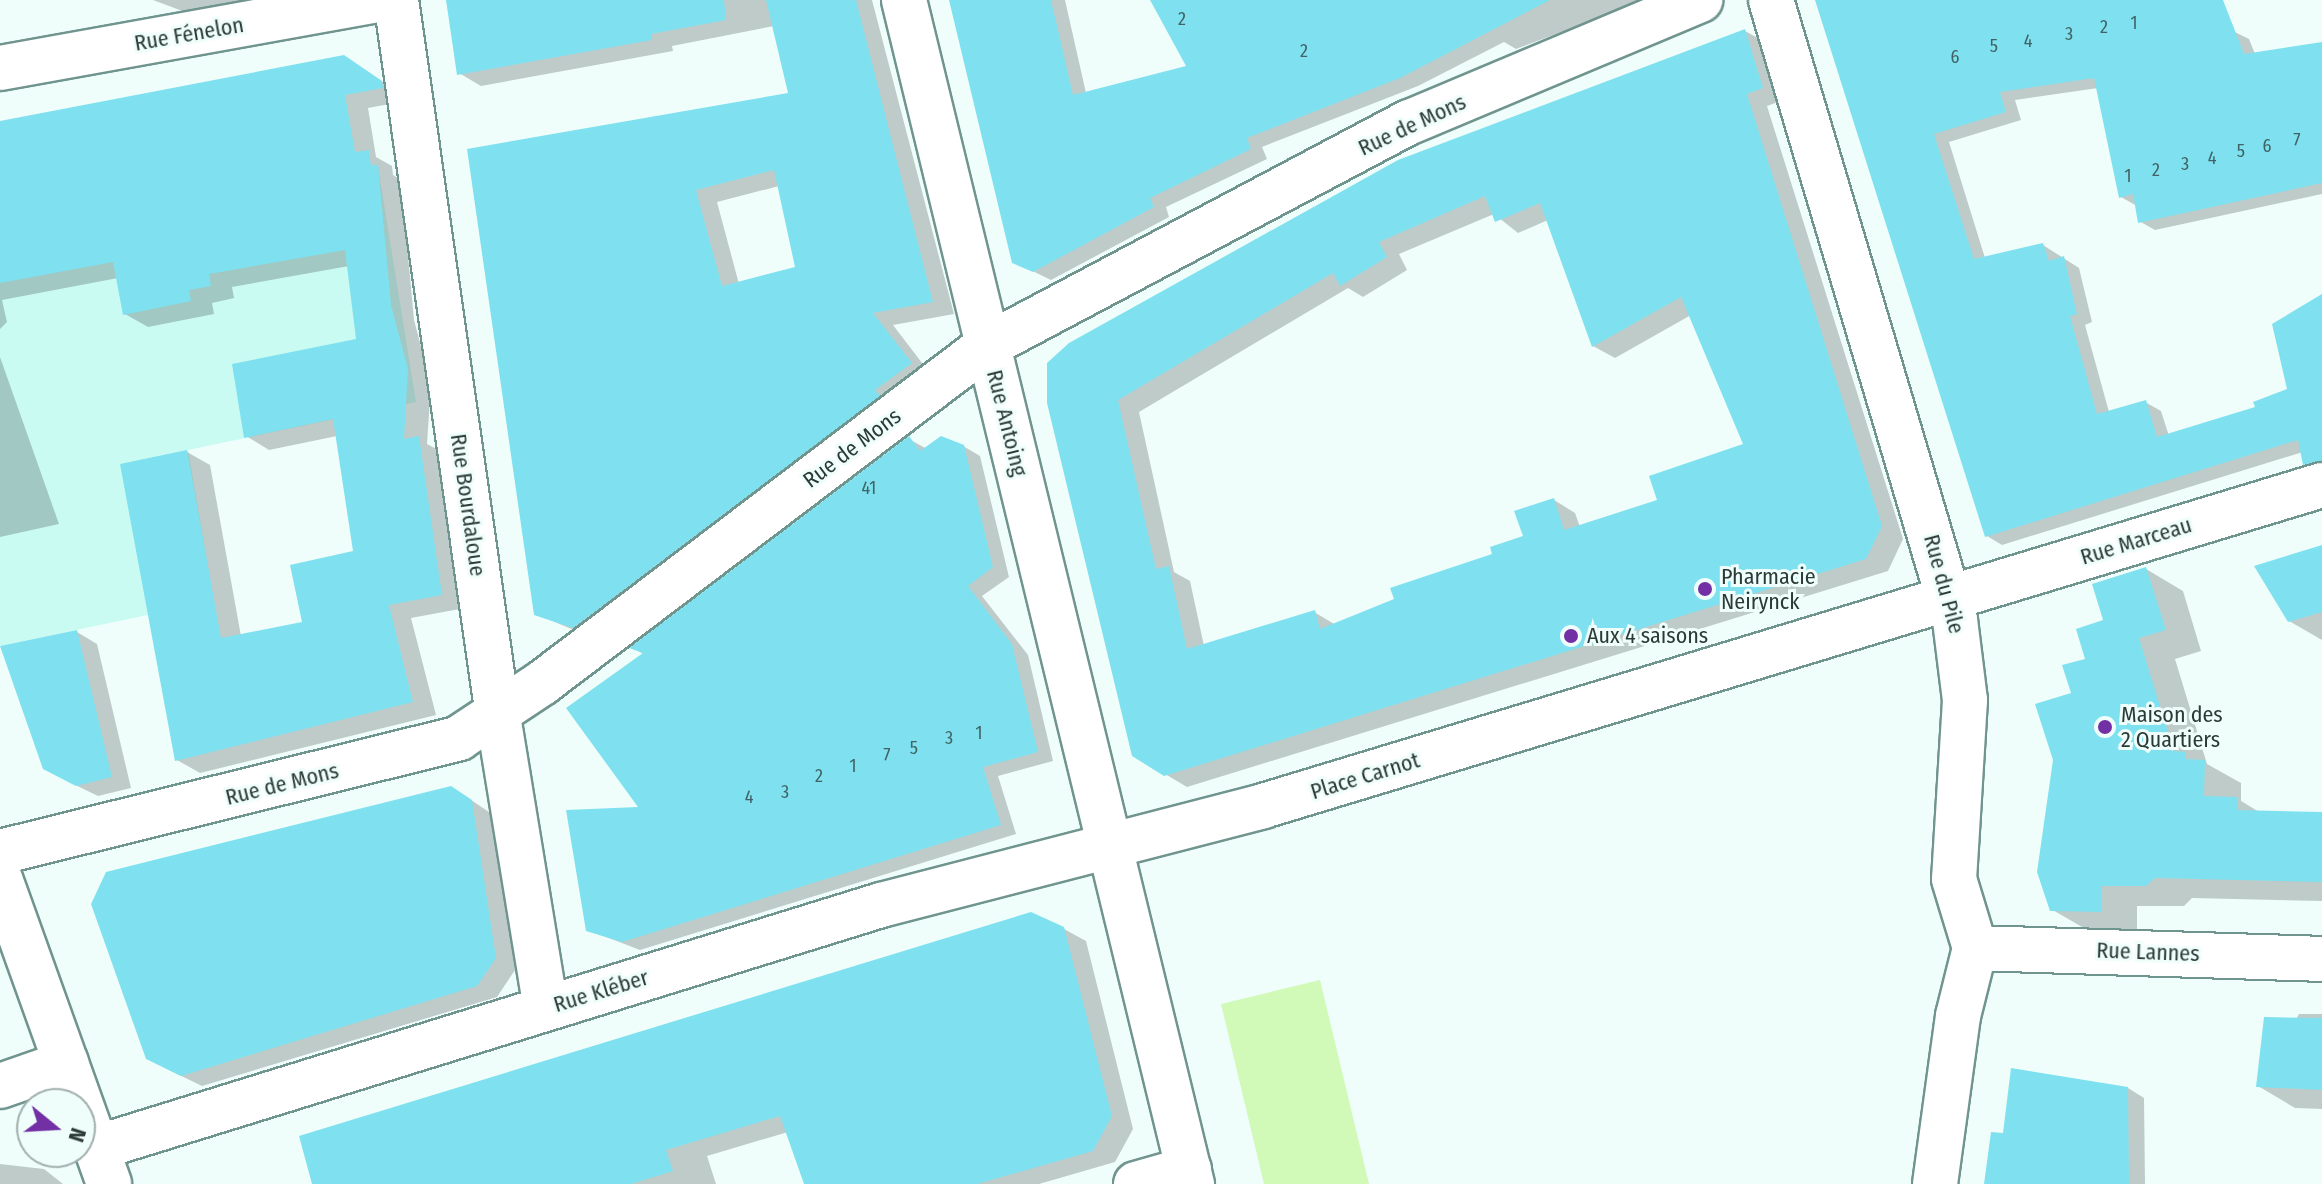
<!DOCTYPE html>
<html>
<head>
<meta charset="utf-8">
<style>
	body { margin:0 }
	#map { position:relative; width:2322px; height:1184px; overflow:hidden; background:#effefb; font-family:"Fira Sans Condensed",sans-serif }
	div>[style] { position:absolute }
	.built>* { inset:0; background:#cafbf3 }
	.green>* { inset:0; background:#d1f9b8 }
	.shadow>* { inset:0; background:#0003 }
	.building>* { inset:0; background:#7fe1f0 }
	.roads { filter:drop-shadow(2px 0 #70948e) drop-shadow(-2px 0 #70948e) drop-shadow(0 2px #70948e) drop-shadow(0 -2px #70948e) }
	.minor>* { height:44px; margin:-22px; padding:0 22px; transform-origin:22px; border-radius:22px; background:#fff }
	.tertiary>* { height:44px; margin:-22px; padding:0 22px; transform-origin:22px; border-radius:22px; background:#fff }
	.dots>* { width:22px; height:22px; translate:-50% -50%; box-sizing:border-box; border:4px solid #effefb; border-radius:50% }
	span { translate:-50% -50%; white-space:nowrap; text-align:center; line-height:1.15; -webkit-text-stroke:6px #effefb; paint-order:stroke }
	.number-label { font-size:18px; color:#406465 }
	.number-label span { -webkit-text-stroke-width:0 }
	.street-label { font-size:22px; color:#2b3a37 }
	.poi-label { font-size:22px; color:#2b3a37 }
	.left { translate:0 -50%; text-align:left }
	.north { position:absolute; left:16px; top:1088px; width:80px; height:80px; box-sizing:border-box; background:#effefb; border:2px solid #a1b0ad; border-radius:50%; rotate:108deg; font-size:22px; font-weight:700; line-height:32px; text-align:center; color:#2b3a37 }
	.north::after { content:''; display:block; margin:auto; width:28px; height:36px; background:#7330a4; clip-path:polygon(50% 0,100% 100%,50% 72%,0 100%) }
</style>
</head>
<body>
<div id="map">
	<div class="built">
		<div style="clip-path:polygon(378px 167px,416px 402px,188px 450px,214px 601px,0 646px,0 237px)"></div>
	</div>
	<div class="green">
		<div style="clip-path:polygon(1320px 980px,1369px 1184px,1264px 1184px,1221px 1004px)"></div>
	</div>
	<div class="shadow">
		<div style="clip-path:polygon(153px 0,246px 0,185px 12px)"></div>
		<div style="clip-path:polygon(evenodd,448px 0,872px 0,954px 314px,893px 325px,932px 376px,595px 639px,536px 614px,470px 151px,791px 95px,774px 26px,672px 46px,673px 51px,481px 86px,459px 73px,448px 0,779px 186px,798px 269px,739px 284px,717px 202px,779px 186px)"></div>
		<div style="clip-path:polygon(951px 0,1065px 0,1086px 93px,1189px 67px,1152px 0,1646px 0,1516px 49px,1504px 42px,1418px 86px,1262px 147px,1267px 159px,1166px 207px,1169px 217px,1051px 280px,1014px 262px)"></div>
		<div style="clip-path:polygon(1829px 0,2170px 0,2249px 39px,2255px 54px,2322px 44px,2322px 194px,2155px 230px,2139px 221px,2137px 206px,2121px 197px,2098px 88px,2015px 100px,2021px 120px,1949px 142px,1985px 258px,2043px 245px,2079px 268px,2092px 322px,2085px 325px,2109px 412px,2145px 402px,2161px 411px,2169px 436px,2258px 408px,2289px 391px,2322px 297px,2322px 446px,2002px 545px,1987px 536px)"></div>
		<div style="clip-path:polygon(evenodd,1745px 31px,1767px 43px,1783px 100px,1767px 106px,1903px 539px,1888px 571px,1187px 787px,1133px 755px,1049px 403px,1745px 31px,1494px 214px,1518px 233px,1548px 220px,1593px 346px,1615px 358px,1691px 315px,1746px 445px,1660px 501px,1580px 527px,1575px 513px,1554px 500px,1526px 537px,1495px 556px,1336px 625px,1314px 612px,1204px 646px,1190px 581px,1174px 572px,1139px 412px,1348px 288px,1363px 297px,1407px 270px,1399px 254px,1494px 214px)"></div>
		<div style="clip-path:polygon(343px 57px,405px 96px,406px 101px,368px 108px,376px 157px,392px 166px,393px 175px,401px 180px,414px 320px,431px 384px,427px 444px,442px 452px,465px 608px,411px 618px,436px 715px,200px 773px,177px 760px,187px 452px,210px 465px,241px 636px,304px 624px,355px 552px,337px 436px,269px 450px,246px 436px,358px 340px,349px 266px,232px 287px,234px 298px,212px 303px,214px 314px,148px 327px,125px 314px,118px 278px,2px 300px,7px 322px,0 329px,0 124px)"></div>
		<div style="clip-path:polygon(0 357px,59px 524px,0 537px)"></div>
		<div style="clip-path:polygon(909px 439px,927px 449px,963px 446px,980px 456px,1009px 577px,982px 596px,1028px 655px,1053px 761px,998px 776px,1016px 834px,640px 950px,588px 930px,641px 809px,645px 655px,633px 648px)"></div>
		<div style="clip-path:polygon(2322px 547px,2322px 640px,2289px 621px)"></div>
		<div style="clip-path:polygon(2146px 569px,2183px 591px,2201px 651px,2175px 659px,2207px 764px,2241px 783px,2241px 801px,2261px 813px,2322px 814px,2322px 901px,2192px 898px,2184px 906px,2137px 906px,2137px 932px,2089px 931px,2051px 909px,2073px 694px,2106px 622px)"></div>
		<div style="clip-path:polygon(77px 632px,97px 644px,131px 788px,98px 796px,65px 780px)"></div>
		<div style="clip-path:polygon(471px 800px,492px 814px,515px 970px,497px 997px,202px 1086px,169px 1070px)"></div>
		<div style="clip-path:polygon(1064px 929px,1086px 941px,1133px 1129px,1115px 1162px,1039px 1184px,806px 1184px,788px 1132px,707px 1156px,716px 1184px,314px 1184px)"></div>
		<div style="clip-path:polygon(2299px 1014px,2322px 1014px,2322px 1109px,2295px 1108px,2258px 1086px)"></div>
		<div style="clip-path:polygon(2128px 1088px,2144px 1098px,2145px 1184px,1986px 1184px,2005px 1136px)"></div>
		<div style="clip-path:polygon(0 1164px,44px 1169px,63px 1184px,0 1184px)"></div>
	</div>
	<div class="building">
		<div style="clip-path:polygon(446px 0,724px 0,726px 20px,651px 34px,652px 40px,457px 75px)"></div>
		<div style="clip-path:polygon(evenodd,766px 0,856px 0,933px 302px,873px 313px,912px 363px,875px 390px,880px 396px,573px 628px,534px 615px,467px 149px,788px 93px,766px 0,774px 170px,795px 267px,722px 286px,696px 190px,774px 170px)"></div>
		<div style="clip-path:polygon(949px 0,1051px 0,1073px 95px,1186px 66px,1150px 0,1550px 0,1400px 78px,1247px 138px,1251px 149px,1150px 198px,1154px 207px,1033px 272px,1012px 263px)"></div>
		<div style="clip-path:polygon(1815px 0,2223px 0,2244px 54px,2322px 42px,2322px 183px,2138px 223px,2133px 194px,2119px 198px,2094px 78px,2000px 92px,2006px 112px,1934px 134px,1974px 259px,2043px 243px,2049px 261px,2064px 256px,2077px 314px,2070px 316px,2097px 414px,2146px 400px,2157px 437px,2255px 407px,2253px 402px,2287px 389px,2272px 324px,2322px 294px,2322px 461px,2303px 465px,2298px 440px,1985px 537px)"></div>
		<div style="clip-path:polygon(evenodd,1745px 29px,1763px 88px,1747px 94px,1882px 526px,1866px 559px,1164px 776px,1132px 756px,1047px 403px,1047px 363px,1069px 343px,1398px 160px,1745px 29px,1485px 196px,1495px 222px,1540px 203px,1592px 347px,1681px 297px,1743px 444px,1649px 476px,1657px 500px,1564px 530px,1554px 498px,1514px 511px,1523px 536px,1490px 547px,1492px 554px,1390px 588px,1394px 599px,1320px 629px,1315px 610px,1187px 649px,1169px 566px,1156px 569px,1118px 400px,1333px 273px,1340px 286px,1387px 257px,1379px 242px,1485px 196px)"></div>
		<div style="clip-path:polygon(344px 55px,382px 81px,383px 88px,345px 95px,355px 152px,369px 150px,371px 166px,378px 164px,391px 305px,408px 369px,404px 439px,419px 436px,442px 595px,389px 605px,413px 702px,175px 761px,120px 464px,187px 450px,221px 638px,302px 622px,290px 565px,353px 551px,333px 419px,244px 438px,232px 364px,356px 339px,345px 250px,209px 274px,211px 286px,189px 290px,191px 301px,123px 315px,113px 262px,0 283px,0 121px)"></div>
		<div style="clip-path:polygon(909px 436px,920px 451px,941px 436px,964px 445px,993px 567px,968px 586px,1012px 644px,1038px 752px,983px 767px,1001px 825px,622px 942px,586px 931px,566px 810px,638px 807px,566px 708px,643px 653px,629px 648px)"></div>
		<div style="clip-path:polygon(2322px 545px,2322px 612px,2288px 622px,2254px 566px)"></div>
		<div style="clip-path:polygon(2146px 567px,2166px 630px,2139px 638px,2174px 751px,2186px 752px,2186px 759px,2205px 760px,2204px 796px,2237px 797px,2238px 810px,2322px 812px,2322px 882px,2155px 878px,2146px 886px,2101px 886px,2101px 912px,2050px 911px,2037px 872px,2053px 760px,2035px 704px,2071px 693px,2062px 665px,2085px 659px,2076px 629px,2103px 620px,2092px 584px)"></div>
		<div style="clip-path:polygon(77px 630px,112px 777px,76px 786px,43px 769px,0 646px)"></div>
		<div style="clip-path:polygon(451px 786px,472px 800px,496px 958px,477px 986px,181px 1076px,146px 1059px,91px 904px,106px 872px)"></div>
		<div style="clip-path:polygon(1031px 912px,1064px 927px,1112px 1116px,1093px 1151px,977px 1184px,804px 1184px,780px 1116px,666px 1150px,673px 1171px,631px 1184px,312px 1184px,299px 1136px)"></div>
		<div style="clip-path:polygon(2264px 1017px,2322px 1018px,2322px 1090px,2256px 1087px)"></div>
		<div style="clip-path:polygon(2011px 1068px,2128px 1087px,2129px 1184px,1984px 1184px,1991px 1132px,2003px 1133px)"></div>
	</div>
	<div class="roads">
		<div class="minor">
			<div style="left:396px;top:0;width:723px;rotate:81.89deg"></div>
			<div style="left:498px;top:716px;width:296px;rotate:80.7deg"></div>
			<div style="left:904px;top:0;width:1219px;rotate:76.33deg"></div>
			<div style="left:1771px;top:0;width:647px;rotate:73.47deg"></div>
			<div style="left:1955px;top:620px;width:81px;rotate:82.9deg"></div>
			<div style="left:1965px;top:700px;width:179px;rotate:93.5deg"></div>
			<div style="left:1954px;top:879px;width:72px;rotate:73.1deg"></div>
			<div style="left:0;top:68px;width:384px;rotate:-10.2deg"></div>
			<div style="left:0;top:852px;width:473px;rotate:-13.9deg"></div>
			<div style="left:459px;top:738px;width:100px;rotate:-33.5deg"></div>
			<div style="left:542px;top:683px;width:560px;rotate:-37.16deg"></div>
			<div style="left:988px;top:345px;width:477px;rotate:-27.9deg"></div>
			<div style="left:1410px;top:122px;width:315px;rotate:-22.8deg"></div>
			<div style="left:0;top:1086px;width:70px;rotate:-19.2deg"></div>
			<div style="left:96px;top:1148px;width:822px;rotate:-17.2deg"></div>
			<div style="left:881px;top:905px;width:395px;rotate:-14.5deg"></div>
			<div style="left:1263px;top:806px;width:1107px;rotate:-16.86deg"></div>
			<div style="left:1136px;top:1184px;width:55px;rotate:-15.8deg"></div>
		</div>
		<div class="tertiary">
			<div style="left:0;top:879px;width:324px;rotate:70.3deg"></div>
			<div style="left:1935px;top:1184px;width:170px;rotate:-82.2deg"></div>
			<div style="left:1958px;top:1016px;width:70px;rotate:-76deg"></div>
			<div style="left:1975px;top:948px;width:347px;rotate:1.8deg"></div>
		</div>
	</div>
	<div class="dots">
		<div style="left:1705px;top:589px;background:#7330a4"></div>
		<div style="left:1571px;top:636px;background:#7330a4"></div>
		<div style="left:2105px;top:727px;background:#7330a4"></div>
	</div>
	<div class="number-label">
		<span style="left:1182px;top:19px">2</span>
		<span style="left:2134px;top:23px">1</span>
		<span style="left:2104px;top:27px">2</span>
		<span style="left:2069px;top:34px">3</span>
		<span style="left:2028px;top:41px">4</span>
		<span style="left:1994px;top:46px">5</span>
		<span style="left:1304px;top:51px">2</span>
		<span style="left:1955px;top:57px">6</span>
		<span style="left:2297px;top:140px">7</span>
		<span style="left:2267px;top:146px">6</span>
		<span style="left:2241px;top:151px">5</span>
		<span style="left:2212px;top:158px">4</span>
		<span style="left:2185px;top:164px">3</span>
		<span style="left:2156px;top:170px">2</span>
		<span style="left:2128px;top:176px">1</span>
		<span style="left:869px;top:488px">41</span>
		<span style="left:979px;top:733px">1</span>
		<span style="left:949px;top:738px">3</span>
		<span style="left:914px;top:748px">5</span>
		<span style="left:887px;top:755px">7</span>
		<span style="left:853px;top:766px">1</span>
		<span style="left:819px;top:776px">2</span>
		<span style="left:785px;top:792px">3</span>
		<span style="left:749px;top:797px">4</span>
	</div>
	<div class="street-label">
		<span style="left:189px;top:34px;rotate:-10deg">Rue Fénelon</span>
		<span style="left:1412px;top:125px;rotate:-25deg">Rue de Mons</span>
		<span style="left:1007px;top:423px;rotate:76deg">Rue Antoing</span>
		<span style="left:852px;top:448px;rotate:-37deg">Rue de Mons</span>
		<span style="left:468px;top:505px;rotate:82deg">Rue Bourdaloue</span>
		<span style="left:2136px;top:541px;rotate:-17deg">Rue Marceau</span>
		<span style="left:1944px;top:584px;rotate:75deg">Rue du Pile</span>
		<span style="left:1365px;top:776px;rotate:-17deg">Place Carnot</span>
		<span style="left:282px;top:784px;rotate:-14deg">Rue de Mons</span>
		<span style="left:2148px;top:952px;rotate:2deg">Rue Lannes</span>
		<span style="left:601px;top:991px;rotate:-17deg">Rue Kléber</span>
	</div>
	<div class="poi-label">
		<span class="left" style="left:1721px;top:589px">Pharmacie<br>Neirynck</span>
		<span class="left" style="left:1587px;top:636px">Aux 4 saisons</span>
		<span class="left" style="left:2121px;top:727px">Maison des<br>2 Quartiers</span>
	</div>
	<div class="north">N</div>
</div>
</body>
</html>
